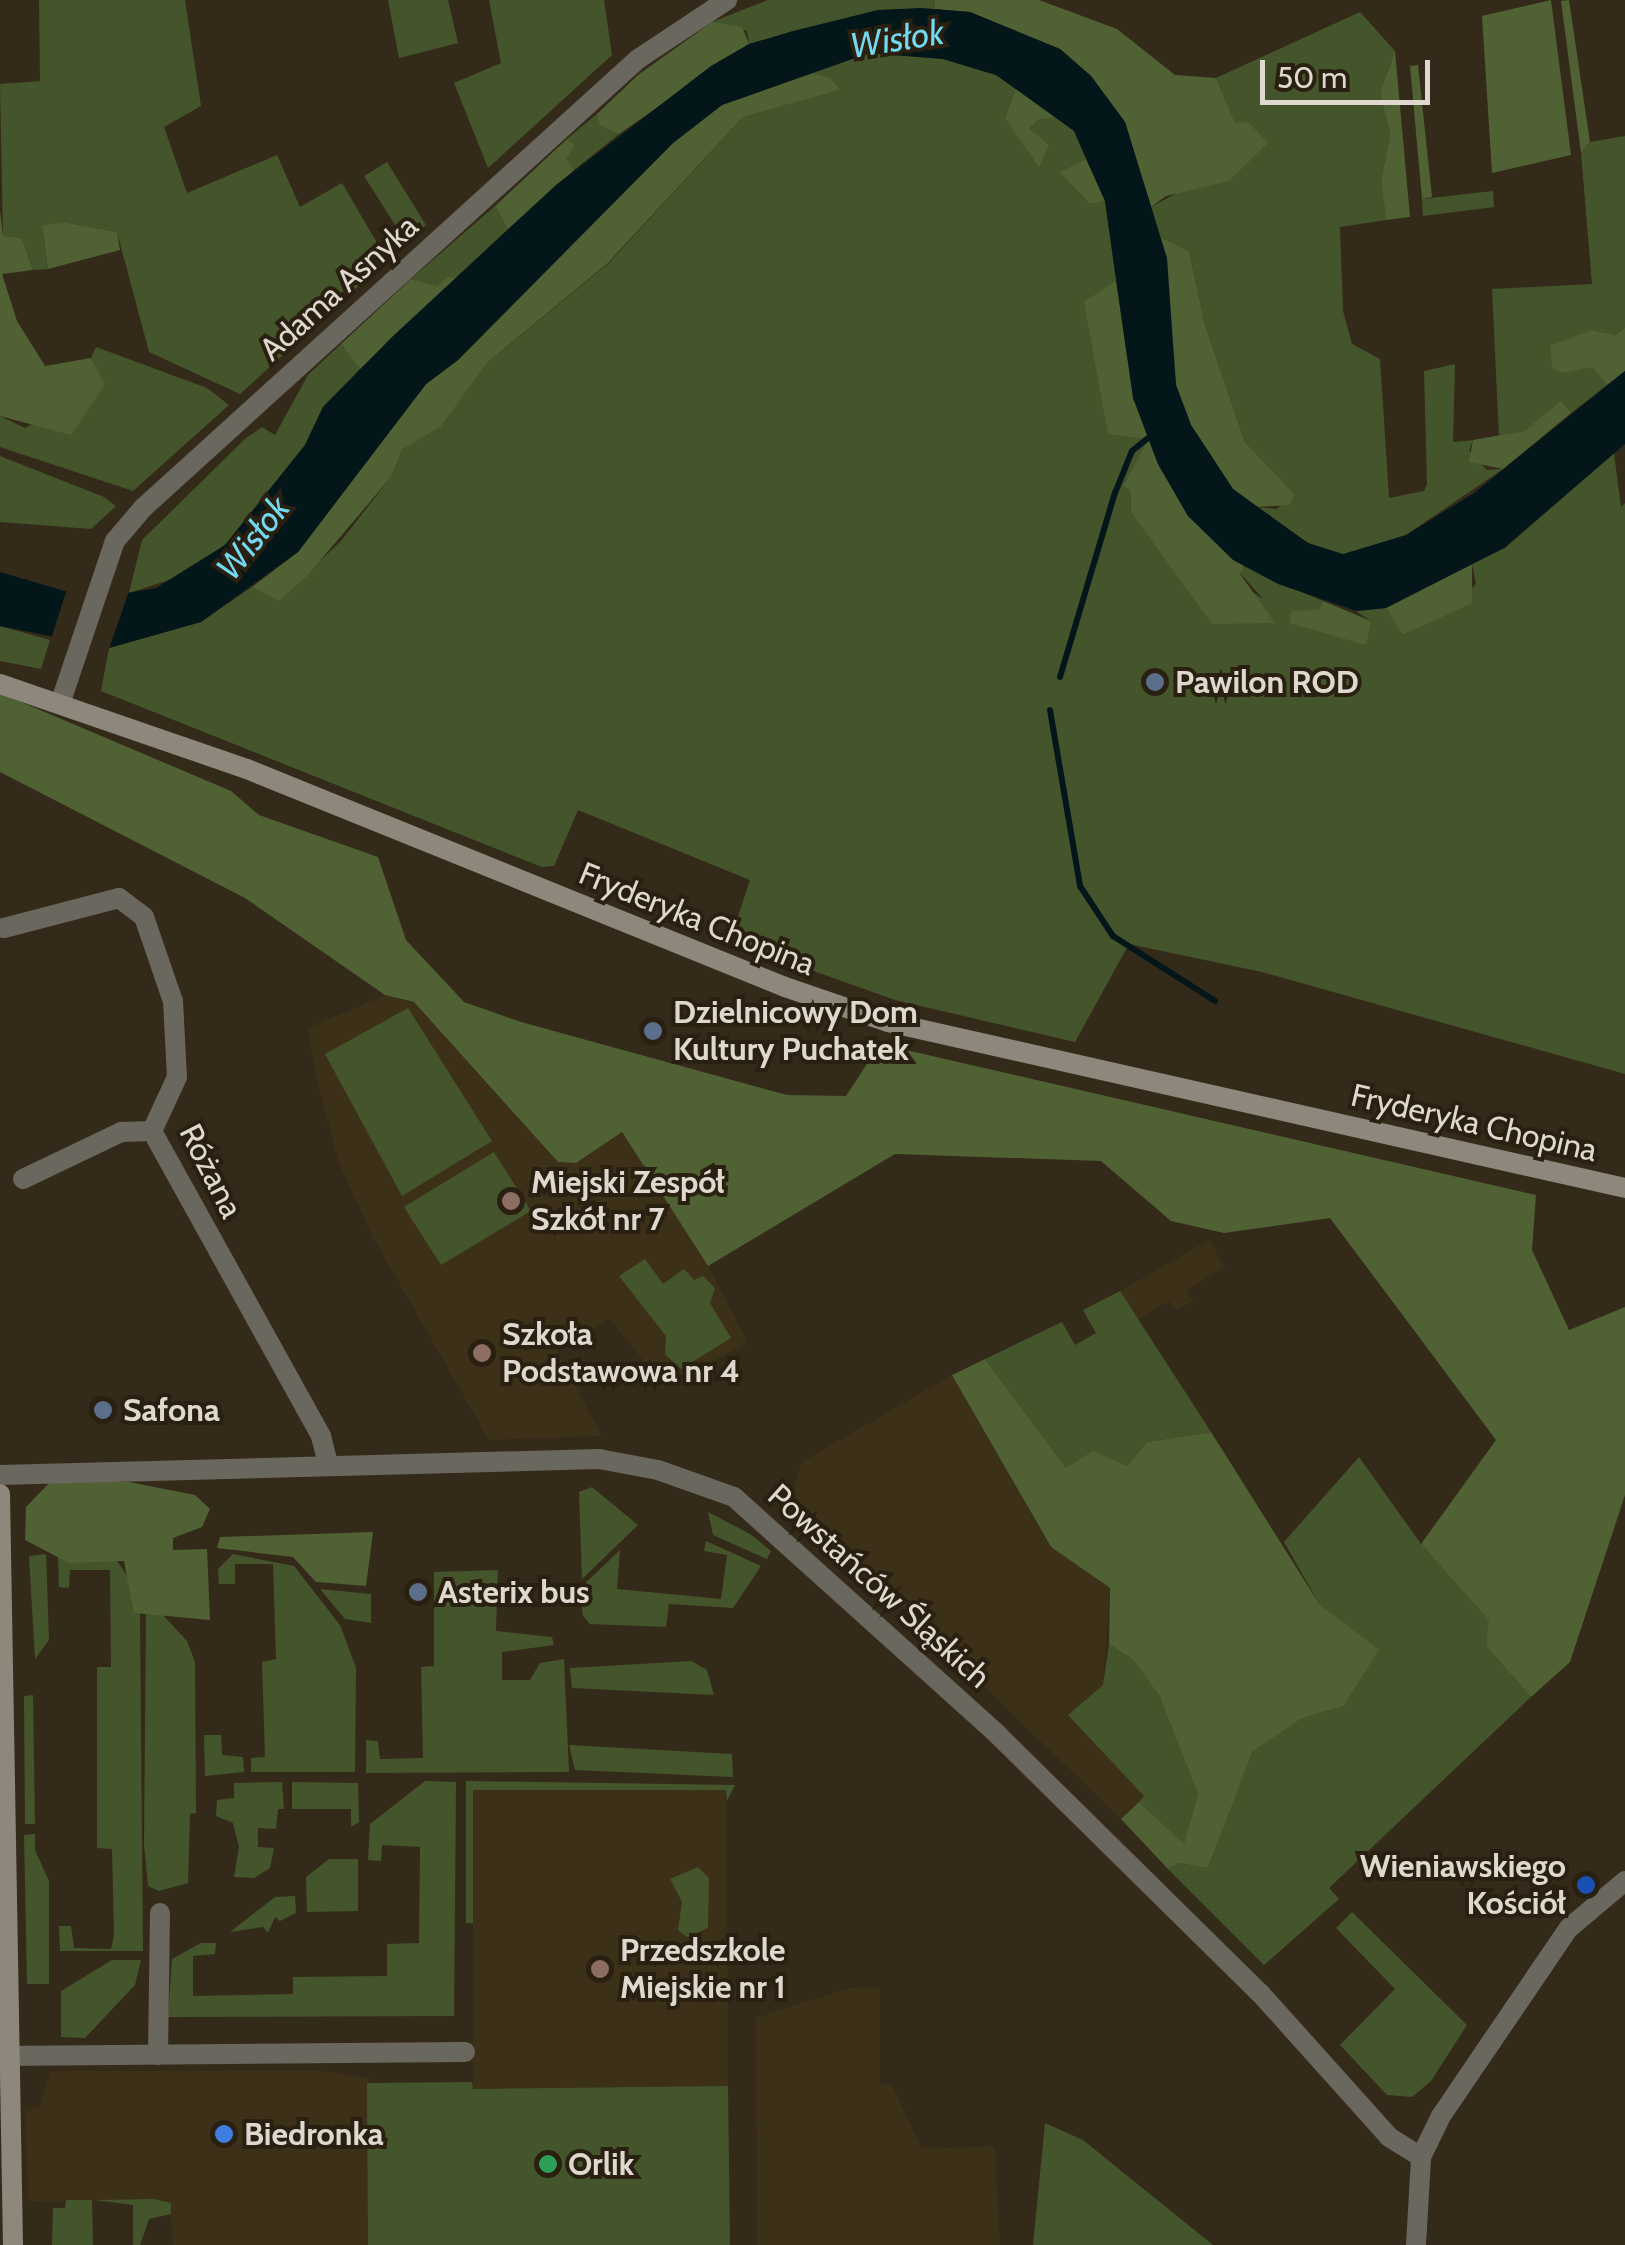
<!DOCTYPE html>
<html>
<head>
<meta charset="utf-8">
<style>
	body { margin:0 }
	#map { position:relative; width:1625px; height:2245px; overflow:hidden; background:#342a1a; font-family:Cabin,sans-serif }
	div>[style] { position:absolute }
	.built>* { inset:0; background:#3d3019 }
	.green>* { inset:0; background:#45552b }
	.forest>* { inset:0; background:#506134 }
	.water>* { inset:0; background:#03161a }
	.pier>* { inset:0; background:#342a1a }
	.stream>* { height:6px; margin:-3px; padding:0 3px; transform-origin:3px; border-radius:3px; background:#03161a }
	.street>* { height:20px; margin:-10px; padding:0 10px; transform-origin:10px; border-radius:10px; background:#6a675e }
	.secondary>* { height:20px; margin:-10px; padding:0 10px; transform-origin:10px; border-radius:10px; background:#8d887b }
	.dots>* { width:28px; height:28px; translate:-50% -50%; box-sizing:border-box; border:5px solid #2a2011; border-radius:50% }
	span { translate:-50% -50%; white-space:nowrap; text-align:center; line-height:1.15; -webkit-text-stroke:8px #2a2011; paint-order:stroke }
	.street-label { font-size:32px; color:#ded8ce }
	.poi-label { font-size:32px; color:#ded8ce; font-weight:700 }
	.left { translate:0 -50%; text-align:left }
	.right { translate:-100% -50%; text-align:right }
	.water-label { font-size:35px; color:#73d8f1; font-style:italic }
	.scale { position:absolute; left:1260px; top:60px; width:170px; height:45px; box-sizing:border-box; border:5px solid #ded8ce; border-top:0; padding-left:12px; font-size:30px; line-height:35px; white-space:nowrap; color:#ded8ce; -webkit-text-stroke:8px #2a2011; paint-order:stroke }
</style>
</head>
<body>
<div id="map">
	<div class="built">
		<div style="clip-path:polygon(385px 995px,414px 1002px,558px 1162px,576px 1163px,621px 1131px,708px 1266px,748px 1343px,664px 1386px,609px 1318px,566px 1346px,557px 1333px,550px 1338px,602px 1436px,489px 1440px,374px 1239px,338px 1161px,316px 1074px,308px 1028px)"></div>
		<div style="clip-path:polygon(1209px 1240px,1225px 1267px,1187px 1289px,1193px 1301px,1175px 1311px,1169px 1301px,1136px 1320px,1120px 1291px)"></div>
		<div style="clip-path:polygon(952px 1375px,1050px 1547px,1110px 1588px,1103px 1685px,1068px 1715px,1145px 1796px,1121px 1819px,790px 1499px,802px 1462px)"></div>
		<div style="clip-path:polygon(473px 1790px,727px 1790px,728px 2086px,473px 2089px)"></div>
		<div style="clip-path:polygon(880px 1987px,880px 2082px,893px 2087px,922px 2149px,995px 2146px,1000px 2245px,757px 2245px,756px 2018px,849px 1988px)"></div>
		<div style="clip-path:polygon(51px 2071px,321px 2071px,369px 2078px,368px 2245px,173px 2245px,170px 2203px,28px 2201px,25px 2109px,38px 2109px)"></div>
	</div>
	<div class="green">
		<div style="clip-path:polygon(39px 0,185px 0,201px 106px,164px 127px,187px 193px,277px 155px,300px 207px,342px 183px,387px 260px,240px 394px,149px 352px,117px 232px,63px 222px,42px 227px,48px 269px,33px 270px,22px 238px,3px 236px,0 84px,40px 81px)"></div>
		<div style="clip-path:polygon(388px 0,448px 0,458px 43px,399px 58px)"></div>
		<div style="clip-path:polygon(489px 0,604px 0,612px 55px,488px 168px,454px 83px,501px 63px)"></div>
		<div style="clip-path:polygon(768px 0,934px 0,935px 9px,878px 10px,749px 44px,747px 31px,712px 22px)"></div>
		<div style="clip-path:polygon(1360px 12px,1395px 51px,1380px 93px,1390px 134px,1381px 180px,1386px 220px,1340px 227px,1343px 311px,1352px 344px,1380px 359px,1389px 498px,1424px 491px,1427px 484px,1424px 371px,1455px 364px,1453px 442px,1473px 440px,1469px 451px,1487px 470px,1503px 469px,1406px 535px,1343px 555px,1308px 543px,1257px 507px,1277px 509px,1293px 494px,1245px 442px,1205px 325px,1189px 251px,1160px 237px,1151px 207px,1268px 143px,1235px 124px,1216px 78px)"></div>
		<div style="clip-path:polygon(869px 53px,943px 59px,996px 75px,1016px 88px,1005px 118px,1028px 130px,1038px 120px,1058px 117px,1074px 131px,1086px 159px,1059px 172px,1090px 204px,1105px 201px,1116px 281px,1110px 291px,1148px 439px,1123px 486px,1130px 490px,1131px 512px,1263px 599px,1240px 573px,1244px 566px,1323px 601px,1318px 610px,1371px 621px,1356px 611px,1386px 608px,1404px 635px,1452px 608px,1476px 584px,1472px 564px,1505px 548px,1614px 453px,1621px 507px,1625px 503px,1625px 1074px,1262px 972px,1129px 944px,1075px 1042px,895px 1000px,730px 941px,750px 880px,578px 810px,554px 866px,542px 867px,101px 691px,109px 648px,201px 622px,252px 587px,279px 600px,341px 541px,391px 477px,402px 450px,441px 425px,488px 362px,609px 263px,743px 117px,839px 90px,829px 77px,813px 73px)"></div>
		<div style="clip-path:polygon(597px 114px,619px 134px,574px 170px,565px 158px,574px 146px,567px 139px)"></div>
		<div style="clip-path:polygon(1625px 136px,1625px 327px,1616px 335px,1592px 330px,1592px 367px,1607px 385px,1571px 413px,1561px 402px,1524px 431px,1499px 436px,1492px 289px,1592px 284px,1581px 153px,1590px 142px)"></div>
		<div style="clip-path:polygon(387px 162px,426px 225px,406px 242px,364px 176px)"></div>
		<div style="clip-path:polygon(1493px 191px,1494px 207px,1423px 216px,1422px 199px)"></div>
		<div style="clip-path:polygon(495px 206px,508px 229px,456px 278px,437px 286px,411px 279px)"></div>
		<div style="clip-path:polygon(341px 344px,360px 369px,323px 407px,305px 445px,225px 545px,184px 575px,129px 593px,142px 540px,245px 439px,262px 427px,275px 435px,308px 375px)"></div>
		<div style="clip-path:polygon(96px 347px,207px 388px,229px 405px,133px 491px,0 447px,0 416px,25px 428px,105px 385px,91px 358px)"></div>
		<div style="clip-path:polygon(0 456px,104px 497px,116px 506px,91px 529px,0 522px)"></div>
		<div style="clip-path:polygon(0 626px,50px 640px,41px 669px,0 661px)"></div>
		<div style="clip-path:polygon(408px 1008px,492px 1141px,402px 1196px,325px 1054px)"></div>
		<div style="clip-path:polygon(494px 1152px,531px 1211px,441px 1265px,404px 1207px)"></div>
		<div style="clip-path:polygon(645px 1259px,663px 1284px,684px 1269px,694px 1280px,703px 1276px,715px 1288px,710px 1303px,731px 1338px,681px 1369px,665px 1354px,666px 1336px,619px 1276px)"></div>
		<div style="clip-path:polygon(1120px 1291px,1211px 1432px,1147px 1442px,1127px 1466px,1066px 1468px,985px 1359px,1062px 1322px,1075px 1345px,1096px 1333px,1083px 1310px)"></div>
		<div style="clip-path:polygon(1359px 1457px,1421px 1544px,1490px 1620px,1486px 1646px,1531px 1697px,1329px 1888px,1339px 1899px,1264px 1965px,1168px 1869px,1179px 1863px,1208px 1868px,1251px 1752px,1301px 1719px,1344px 1706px,1378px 1651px,1320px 1605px,1284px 1542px)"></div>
		<div style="clip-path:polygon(592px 1487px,638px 1525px,582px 1579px,579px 1492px)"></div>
		<div style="clip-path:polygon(708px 1512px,750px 1534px,771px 1551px,767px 1559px,713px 1535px)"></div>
		<div style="clip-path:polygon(706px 1541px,761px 1566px,733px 1608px,669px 1604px,666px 1627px,590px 1624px,583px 1616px,579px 1589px,620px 1550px,617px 1589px,721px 1599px,727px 1555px,704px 1551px)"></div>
		<div style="clip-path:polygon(46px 1554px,49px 1640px,35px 1659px,29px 1556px)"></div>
		<div style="clip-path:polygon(233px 1554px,294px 1566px,340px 1625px,356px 1668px,355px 1772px,251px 1772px,251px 1758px,265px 1757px,262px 1662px,276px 1659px,273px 1564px,235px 1564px,235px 1584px,219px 1584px,218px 1569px)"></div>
		<div style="clip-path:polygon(58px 1557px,117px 1561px,130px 1580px,134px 1612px,140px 1613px,143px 1951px,60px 1951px,59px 1926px,71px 1926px,74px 1948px,111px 1949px,114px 1935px,112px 1849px,97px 1848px,97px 1667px,111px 1667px,110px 1570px,70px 1570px,69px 1588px,59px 1587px)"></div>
		<div style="clip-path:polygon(498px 1570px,496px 1631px,552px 1637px,554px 1645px,502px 1652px,502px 1680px,530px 1680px,540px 1663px,564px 1659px,569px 1772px,366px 1773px,366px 1740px,378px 1741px,380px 1759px,423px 1758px,421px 1667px,434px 1666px,434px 1572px)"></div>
		<div style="clip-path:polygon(320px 1589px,371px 1594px,371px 1623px,345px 1619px)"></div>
		<div style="clip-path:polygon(146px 1614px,162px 1614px,187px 1641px,195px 1662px,196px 1813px,190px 1814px,188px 1883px,159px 1891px,148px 1886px,144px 1844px)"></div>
		<div style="clip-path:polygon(1109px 1644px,1133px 1660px,1160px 1697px,1181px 1743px,1198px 1793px,1184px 1845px,1139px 1802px,1144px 1796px,1068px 1715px,1103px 1685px)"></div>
		<div style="clip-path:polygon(691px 1661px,707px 1670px,714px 1695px,572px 1688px,570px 1668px)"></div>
		<div style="clip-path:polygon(33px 1695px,35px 1824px,25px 1824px,24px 1696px)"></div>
		<div style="clip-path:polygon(204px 1735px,221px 1735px,222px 1755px,243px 1757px,244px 1772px,205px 1776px)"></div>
		<div style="clip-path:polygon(569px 1745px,732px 1754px,733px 1777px,575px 1770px)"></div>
		<div style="clip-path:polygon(425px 1781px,456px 1782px,454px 2016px,168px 2017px,172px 1959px,201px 1943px,216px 1943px,215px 1954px,193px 1956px,193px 1996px,293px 1994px,293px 1977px,387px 1976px,387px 1944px,419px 1943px,420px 1847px,382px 1845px,381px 1861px,368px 1860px,370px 1824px)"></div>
		<div style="clip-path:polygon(466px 1781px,735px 1785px,727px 1801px,726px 1790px,473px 1790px,473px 1923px,466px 1923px)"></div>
		<div style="clip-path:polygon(282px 1782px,284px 1809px,278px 1809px,276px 1829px,258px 1828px,258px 1847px,274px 1848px,270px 1868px,254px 1878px,234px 1877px,239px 1847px,233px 1823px,216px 1816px,217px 1800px,234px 1798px,234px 1783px)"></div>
		<div style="clip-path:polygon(292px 1782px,358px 1783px,359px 1822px,351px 1827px,351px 1809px,292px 1809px)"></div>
		<div style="clip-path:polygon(35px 1834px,35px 1850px,49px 1881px,49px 1984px,27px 1984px,24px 1835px)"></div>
		<div style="clip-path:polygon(329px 1859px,358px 1859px,358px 1911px,307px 1912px,306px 1877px)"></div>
		<div style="clip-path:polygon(698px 1867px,709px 1878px,708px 1928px,687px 1937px,678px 1930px,682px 1902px,670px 1879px)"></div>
		<div style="clip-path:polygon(295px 1896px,296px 1913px,280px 1921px,275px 1917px,268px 1933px,263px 1927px,230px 1932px,275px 1897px)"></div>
		<div style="clip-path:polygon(1352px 1912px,1467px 2025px,1431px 2081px,1412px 2097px,1387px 2095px,1340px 2045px,1395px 1989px,1336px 1928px)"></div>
		<div style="clip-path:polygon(112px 1960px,141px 1960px,135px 1985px,85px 2038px,61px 2037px,61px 1991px)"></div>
		<div style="clip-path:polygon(472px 2082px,473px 2089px,728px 2086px,730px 2245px,368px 2245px,367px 2083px)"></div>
		<div style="clip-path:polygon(1045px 2123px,1083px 2140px,1213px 2245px,1033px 2245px)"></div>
		<div style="clip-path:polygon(154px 2199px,171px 2203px,171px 2214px,149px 2219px,140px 2245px,133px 2245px,133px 2205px,96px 2200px)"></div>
		<div style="clip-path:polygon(66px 2200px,92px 2200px,93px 2245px,52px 2245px,53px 2208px,65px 2208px)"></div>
	</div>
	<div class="forest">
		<div style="clip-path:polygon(934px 0,1039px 0,1117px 29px,1175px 75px,1216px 78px,1235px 123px,1248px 122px,1268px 143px,1229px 181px,1166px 196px,1151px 207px,1125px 122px,1091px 76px,1060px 49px,970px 12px,935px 9px)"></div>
		<div style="clip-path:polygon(1551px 0,1571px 155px,1492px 173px,1482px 16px)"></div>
		<div style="clip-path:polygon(1569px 0,1590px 142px,1581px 153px,1561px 1px)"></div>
		<div style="clip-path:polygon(712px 22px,742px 27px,749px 44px,619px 134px,600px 125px,597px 114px,638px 75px)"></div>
		<div style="clip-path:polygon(1395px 51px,1410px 217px,1386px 220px,1381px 180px,1390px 134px,1380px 93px)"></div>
		<div style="clip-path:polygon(1418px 65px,1432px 197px,1422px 199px,1410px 66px)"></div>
		<div style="clip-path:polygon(813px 73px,829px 77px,840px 90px,743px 117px,608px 263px,488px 362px,441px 426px,402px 450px,391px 477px,308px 575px,279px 601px,252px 587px,298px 552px,426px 384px,458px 360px,673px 143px,722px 105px)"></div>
		<div style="clip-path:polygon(1016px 88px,1058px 117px,1038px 120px,1029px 129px,1049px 145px,1039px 167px,1005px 118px)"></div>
		<div style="clip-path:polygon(567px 139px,575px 146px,566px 158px,574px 170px,508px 229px,495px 206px)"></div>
		<div style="clip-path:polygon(1086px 159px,1105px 201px,1090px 204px,1059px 172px)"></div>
		<div style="clip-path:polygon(0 211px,3px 236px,22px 238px,33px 270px,2px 274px,17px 321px,45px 366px,91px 358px,105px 384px,71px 435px,0 416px)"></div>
		<div style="clip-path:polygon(63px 222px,117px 232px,120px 250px,48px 269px,42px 226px)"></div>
		<div style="clip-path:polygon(1160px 237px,1189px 251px,1205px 325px,1245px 442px,1294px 494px,1290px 505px,1257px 507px,1233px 489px,1191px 425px,1176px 385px)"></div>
		<div style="clip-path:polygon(448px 277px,456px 278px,360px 369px,341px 344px,411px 279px,437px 286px)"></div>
		<div style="clip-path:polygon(1116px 281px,1133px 398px,1158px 464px,1188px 516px,1244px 566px,1240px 574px,1275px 623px,1212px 624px,1131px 512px,1130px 490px,1123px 486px,1148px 439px,1108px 434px,1084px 302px)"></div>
		<div style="clip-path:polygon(1625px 327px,1625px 371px,1607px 385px,1592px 367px,1561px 373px,1552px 367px,1550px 346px,1592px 330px,1616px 335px)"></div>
		<div style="clip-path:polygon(1561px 401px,1571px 413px,1503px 469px,1469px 462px,1473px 440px,1524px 431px)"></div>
		<div style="clip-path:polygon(1472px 564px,1472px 603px,1403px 635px,1386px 608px)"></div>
		<div style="clip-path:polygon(1323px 601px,1371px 621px,1366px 645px,1289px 623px,1292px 611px,1318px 610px)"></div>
		<div style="clip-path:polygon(0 693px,231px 791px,259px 815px,378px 857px,406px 940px,464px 1002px,521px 1022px,787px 1095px,846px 1096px,880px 1044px,1536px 1195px,1532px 1250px,1569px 1330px,1625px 1307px,1625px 1495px,1570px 1662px,1531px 1697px,1486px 1646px,1489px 1620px,1421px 1544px,1496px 1440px,1330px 1218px,1224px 1233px,1171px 1221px,1101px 1161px,895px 1154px,708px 1266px,622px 1132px,576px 1163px,558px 1162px,414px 1002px,385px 995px,245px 898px,0 772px)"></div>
		<div style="clip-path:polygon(985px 1359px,1066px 1468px,1093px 1451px,1127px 1466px,1147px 1442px,1211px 1432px,1320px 1605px,1379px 1650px,1344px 1706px,1301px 1719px,1252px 1752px,1208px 1868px,1179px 1863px,1168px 1869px,1121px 1819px,1139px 1802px,1184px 1844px,1198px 1793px,1160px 1697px,1133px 1660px,1109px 1644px,1110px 1588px,1051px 1547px,952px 1375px)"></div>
		<div style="clip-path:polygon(51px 1481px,129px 1482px,195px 1495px,210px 1509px,202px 1527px,173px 1538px,173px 1550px,207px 1549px,210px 1620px,134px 1613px,124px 1561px,69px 1563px,25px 1540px,26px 1507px)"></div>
		<div style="clip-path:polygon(373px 1532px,366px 1586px,316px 1582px,293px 1557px,217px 1548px,220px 1537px)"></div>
	</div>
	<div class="water">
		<div style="clip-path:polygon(921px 8px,970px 12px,1060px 49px,1091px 76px,1125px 122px,1167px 258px,1176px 385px,1191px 425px,1233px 489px,1308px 543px,1343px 554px,1406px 535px,1474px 493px,1625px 371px,1625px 444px,1504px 548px,1386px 608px,1356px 611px,1278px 584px,1233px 560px,1188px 516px,1158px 464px,1133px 398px,1105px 201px,1074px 131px,996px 75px,943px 59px,869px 53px,722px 105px,673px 143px,458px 360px,426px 384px,298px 552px,201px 622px,109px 648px,0 626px,0 572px,68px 592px,127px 593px,156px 588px,225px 545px,305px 445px,323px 407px,392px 337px,556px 185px,711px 66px,749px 44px,793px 31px,878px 10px)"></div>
	</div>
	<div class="pier">
		<div style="clip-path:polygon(68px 586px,130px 588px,108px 652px,49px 645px)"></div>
	</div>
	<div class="stream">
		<div style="left:1060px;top:677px;width:192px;rotate:-73.4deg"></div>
		<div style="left:1115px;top:493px;width:45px;rotate:-68deg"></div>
		<div style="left:1132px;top:451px;width:27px;rotate:-39deg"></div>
		<div style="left:1050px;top:710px;width:179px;rotate:80.3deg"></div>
		<div style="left:1080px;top:886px;width:60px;rotate:56.6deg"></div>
		<div style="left:1113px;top:936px;width:121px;rotate:32.5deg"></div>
	</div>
	<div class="street">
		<div style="left:61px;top:701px;width:169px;rotate:-71.4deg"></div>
		<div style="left:115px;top:541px;width:43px;rotate:-49.7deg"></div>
		<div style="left:143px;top:508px;width:668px;rotate:-42.21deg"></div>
		<div style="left:638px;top:59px;width:107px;rotate:-33.5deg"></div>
		<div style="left:4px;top:928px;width:119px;rotate:-14.6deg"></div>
		<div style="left:119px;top:898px;width:31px;rotate:37deg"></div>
		<div style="left:144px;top:917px;width:89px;rotate:71deg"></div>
		<div style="left:173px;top:1001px;width:76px;rotate:87deg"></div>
		<div style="left:177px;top:1077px;width:60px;rotate:114.8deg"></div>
		<div style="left:152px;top:1131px;width:349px;rotate:61deg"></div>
		<div style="left:321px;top:1436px;width:29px;rotate:76deg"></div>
		<div style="left:23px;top:1179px;width:109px;rotate:-25.6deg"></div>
		<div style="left:121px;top:1132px;width:31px;rotate:-2deg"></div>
		<div style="left:0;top:1475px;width:599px;rotate:-1.53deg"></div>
		<div style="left:599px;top:1459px;width:60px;rotate:10.6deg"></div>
		<div style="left:658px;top:1470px;width:81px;rotate:19.6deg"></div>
		<div style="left:734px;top:1497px;width:355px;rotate:42deg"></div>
		<div style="left:998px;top:1735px;width:368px;rotate:44.6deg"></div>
		<div style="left:1260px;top:1993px;width:193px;rotate:48.1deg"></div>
		<div style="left:1389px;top:2137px;width:38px;rotate:32deg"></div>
		<div style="left:158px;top:2055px;width:142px;rotate:-89.2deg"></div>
		<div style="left:0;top:2056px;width:465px;rotate:-0.5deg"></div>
		<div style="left:1416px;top:2245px;width:88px;rotate:-86.7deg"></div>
		<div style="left:1421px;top:2157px;width:46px;rotate:-64deg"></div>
		<div style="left:1441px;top:2116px;width:227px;rotate:-55.8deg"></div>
		<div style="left:1569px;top:1928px;width:73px;rotate:-40deg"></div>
	</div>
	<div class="secondary">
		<div style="left:0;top:684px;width:261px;rotate:19deg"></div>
		<div style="left:247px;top:769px;width:580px;rotate:22.06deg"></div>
		<div style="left:785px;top:987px;width:109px;rotate:18.8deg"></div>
		<div style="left:888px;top:1022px;width:755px;rotate:12.69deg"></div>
		<div style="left:0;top:1494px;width:751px;rotate:89.01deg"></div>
	</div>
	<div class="dots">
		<div style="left:1155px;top:682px;background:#5c6f8a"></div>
		<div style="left:653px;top:1031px;background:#5c6f8a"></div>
		<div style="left:511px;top:1201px;background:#8d6e63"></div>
		<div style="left:482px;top:1353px;background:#8d6e63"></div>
		<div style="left:103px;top:1410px;background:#5c6f8a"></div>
		<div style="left:418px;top:1592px;background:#5c6f8a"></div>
		<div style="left:1586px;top:1885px;background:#1a4fb4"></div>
		<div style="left:600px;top:1969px;background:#8d6e63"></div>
		<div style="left:224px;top:2134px;background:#3f7fe0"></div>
		<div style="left:548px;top:2164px;background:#2e9e5b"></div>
	</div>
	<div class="street-label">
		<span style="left:339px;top:288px;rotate:-42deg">Adama Asnyka</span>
		<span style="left:697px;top:919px;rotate:22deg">Fryderyka Chopina</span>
		<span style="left:1474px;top:1123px;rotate:13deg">Fryderyka Chopina</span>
		<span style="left:211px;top:1171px;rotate:63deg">Różana</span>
		<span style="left:879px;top:1586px;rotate:42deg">Powstańców Śląskich</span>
	</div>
	<div class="poi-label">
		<span class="left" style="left:1175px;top:682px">Pawilon ROD</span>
		<span class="left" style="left:673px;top:1031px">Dzielnicowy Dom<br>Kultury Puchatek</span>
		<span class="left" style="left:531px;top:1201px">Miejski Zespół<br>Szkół nr 7</span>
		<span class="left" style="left:502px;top:1353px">Szkoła<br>Podstawowa nr 4</span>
		<span class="left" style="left:123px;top:1410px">Safona</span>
		<span class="left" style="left:438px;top:1592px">Asterix bus</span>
		<span class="right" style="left:1566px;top:1885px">Wieniawskiego<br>Kościół</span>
		<span class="left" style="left:620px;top:1969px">Przedszkole<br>Miejskie nr 1</span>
		<span class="left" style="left:244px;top:2134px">Biedronka</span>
		<span class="left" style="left:568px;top:2164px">Orlik</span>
	</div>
	<div class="water-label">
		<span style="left:897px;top:39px;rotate:-9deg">Wisłok</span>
		<span style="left:253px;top:538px;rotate:-52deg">Wisłok</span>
	</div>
	<div class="scale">50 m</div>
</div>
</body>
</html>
